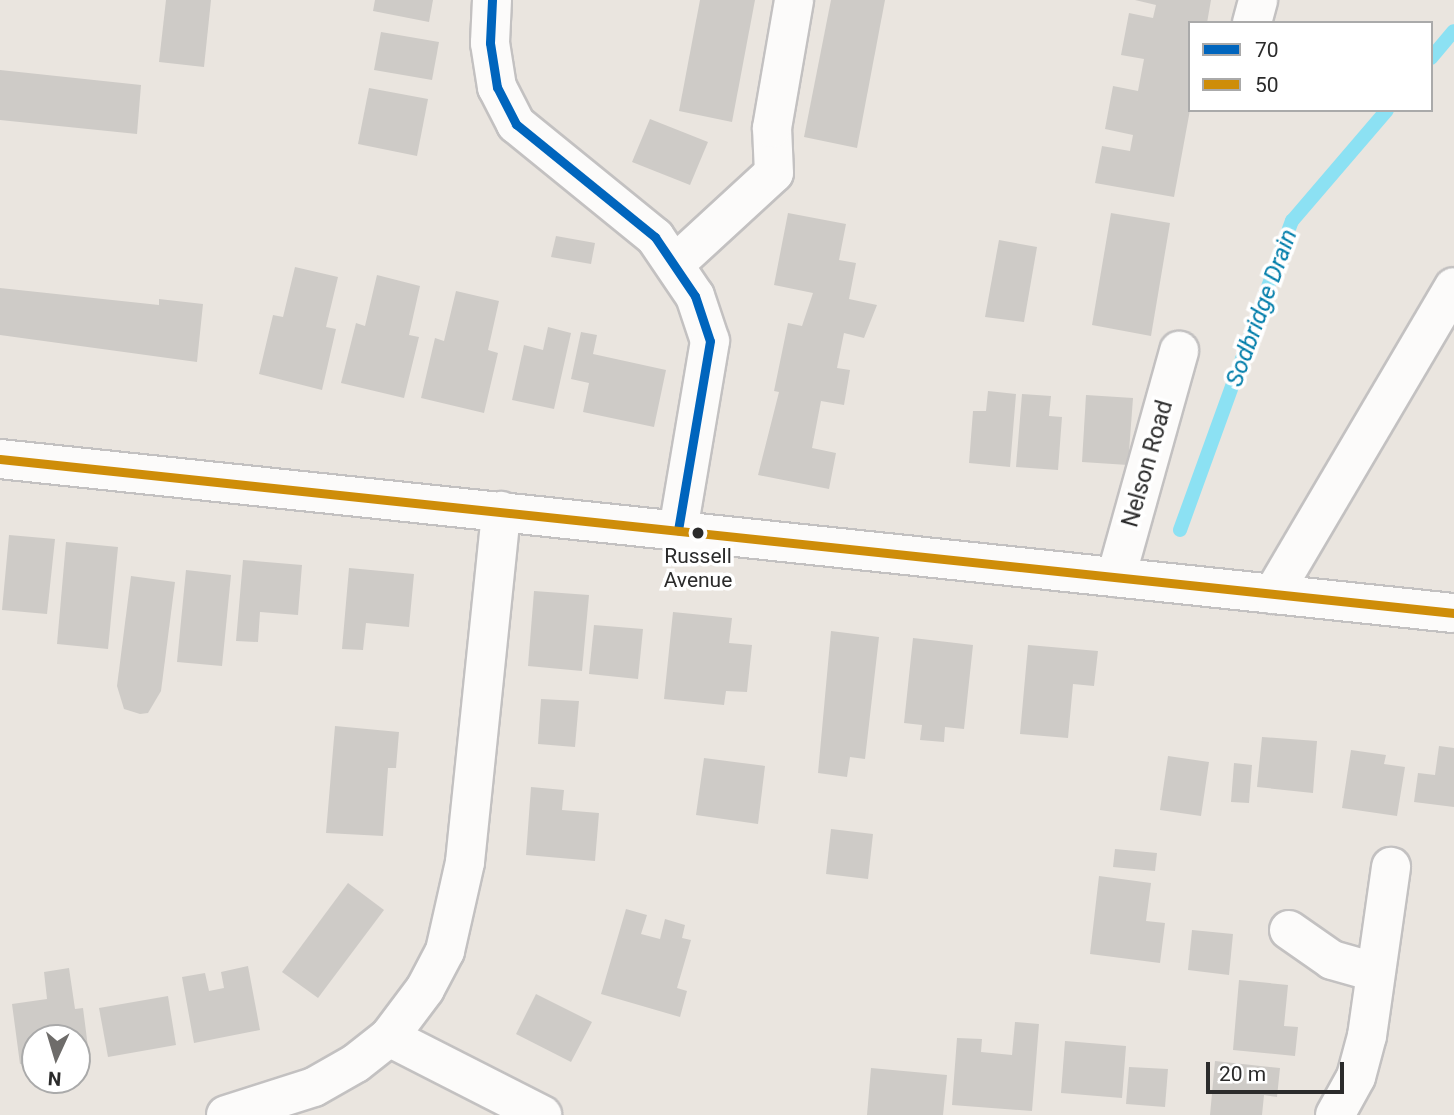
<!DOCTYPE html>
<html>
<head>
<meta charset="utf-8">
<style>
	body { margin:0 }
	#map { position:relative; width:1454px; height:1115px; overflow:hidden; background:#eae5df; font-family:Roboto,sans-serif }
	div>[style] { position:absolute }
	.stream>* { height:14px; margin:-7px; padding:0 7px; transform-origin:7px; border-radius:7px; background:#8ce1f3 }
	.building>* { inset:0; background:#cecbc7 }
	.roads { filter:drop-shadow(2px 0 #c3c1c1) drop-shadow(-2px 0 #c3c1c1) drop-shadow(0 2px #c3c1c1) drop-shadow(0 -2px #c3c1c1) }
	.minor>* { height:38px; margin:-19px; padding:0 19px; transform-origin:19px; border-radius:19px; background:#fcfbfa }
	.bus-1>* { height:9px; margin:-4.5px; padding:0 4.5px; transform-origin:4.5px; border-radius:4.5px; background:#0065bd }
	.bus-2>* { height:9px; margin:-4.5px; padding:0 4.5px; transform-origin:4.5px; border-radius:4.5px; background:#ce8d09 }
	.dots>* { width:19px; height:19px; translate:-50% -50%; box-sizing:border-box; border:4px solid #fff; border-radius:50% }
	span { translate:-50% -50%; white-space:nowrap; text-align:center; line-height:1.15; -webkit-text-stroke:7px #fff; paint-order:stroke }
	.bus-label { font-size:21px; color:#2b2b2b }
	.street-label { font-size:23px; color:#2b2b2b }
	.water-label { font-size:24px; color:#007daa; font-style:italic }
	.legend { position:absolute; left:1188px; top:21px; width:245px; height:91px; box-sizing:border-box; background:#fff; border:2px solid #aaa; margin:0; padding:9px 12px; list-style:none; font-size:21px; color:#2b2b2b }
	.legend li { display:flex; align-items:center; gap:14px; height:35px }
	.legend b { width:35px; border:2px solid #aaa }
	.north { position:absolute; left:21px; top:1024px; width:70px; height:70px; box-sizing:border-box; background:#fff; border:2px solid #aaa; border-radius:50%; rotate:184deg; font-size:19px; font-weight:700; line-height:28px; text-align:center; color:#2b2b2b }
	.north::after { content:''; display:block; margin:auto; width:24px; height:32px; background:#6e6c6a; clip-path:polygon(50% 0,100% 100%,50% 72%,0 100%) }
	.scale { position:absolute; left:1206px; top:1062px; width:138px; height:32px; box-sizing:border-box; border:4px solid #2b2b2b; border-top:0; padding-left:9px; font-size:21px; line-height:24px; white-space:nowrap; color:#2b2b2b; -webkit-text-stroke:5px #fff; paint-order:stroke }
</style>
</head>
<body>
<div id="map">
	<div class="stream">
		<div style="left:1431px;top:58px;width:35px;rotate:-50deg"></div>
		<div style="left:1180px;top:530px;width:329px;rotate:-70.1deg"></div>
		<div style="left:1292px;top:221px;width:146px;rotate:-49.4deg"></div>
	</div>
	<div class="building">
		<div style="clip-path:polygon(166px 0,211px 0,204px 67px,159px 62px)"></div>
		<div style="clip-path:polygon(375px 0,433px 0,429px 22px,373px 11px)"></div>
		<div style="clip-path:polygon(700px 0,755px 0,732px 122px,679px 111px)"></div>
		<div style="clip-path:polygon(831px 0,885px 0,857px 148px,804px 137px)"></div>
		<div style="clip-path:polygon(1135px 0,1211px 0,1207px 23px,1190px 23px,1190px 110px,1174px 197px,1095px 183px,1102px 146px,1130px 151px,1133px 135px,1105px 129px,1113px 86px,1138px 91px,1144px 59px,1121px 55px,1129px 13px,1153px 18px,1156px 5px)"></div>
		<div style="clip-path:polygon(381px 32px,439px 42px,432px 80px,374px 70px)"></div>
		<div style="clip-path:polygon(0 70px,141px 85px,137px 134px,0 120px)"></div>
		<div style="clip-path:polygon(369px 88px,428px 99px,417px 156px,358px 144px)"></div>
		<div style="clip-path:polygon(650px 119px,708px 142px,690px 185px,632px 162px)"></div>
		<div style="clip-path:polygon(788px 213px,846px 224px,839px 260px,856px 263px,849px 299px,877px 305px,864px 338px,844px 333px,837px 368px,850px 370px,844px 405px,821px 401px,812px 448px,836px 453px,829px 489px,758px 475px,779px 392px,774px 391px,788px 323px,802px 326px,813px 293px,774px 285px)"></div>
		<div style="clip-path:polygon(1111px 213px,1170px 223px,1151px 336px,1092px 325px)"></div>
		<div style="clip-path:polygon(556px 236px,595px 243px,591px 264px,551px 257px)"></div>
		<div style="clip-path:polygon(999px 240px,1037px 247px,1024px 322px,985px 317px)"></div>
		<div style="clip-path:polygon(295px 267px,338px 277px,326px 327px,336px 329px,322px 390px,259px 374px,273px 315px,283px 317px)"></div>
		<div style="clip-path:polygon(377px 275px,420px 286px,409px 335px,419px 337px,404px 398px,341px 383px,356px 323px,365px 326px)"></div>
		<div style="clip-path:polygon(0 288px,159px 305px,159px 299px,203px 304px,197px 362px,0 335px)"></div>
		<div style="clip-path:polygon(456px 291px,499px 301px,488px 350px,498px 353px,484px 413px,421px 398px,435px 338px,444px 341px)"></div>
		<div style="clip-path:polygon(548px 327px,571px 333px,554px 409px,512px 400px,524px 345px,543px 350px)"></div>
		<div style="clip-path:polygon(581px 332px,597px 335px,593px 354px,666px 370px,654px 427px,583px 412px,589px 383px,571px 379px)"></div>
		<div style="clip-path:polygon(988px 391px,1016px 394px,1010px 467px,969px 463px,973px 411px,986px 411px)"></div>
		<div style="clip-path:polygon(1022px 394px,1051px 396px,1049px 416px,1062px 417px,1058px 470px,1016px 467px)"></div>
		<div style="clip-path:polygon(1086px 395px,1133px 398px,1128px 465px,1082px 462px)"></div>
		<div style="clip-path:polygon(9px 535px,55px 539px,47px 614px,2px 610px)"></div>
		<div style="clip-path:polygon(66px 542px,118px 547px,108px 649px,57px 644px)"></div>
		<div style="clip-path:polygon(243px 560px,302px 565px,298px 615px,260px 612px,258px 642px,236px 641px)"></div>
		<div style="clip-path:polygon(349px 568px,414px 574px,409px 627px,366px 623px,363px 650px,342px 649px)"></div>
		<div style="clip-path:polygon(186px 570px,231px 575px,222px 666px,177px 662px)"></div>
		<div style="clip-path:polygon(131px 576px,175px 582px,161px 691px,148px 713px,140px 714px,124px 709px,117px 686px)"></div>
		<div style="clip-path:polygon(534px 591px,589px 595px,582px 671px,528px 666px)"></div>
		<div style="clip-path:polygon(673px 612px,732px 618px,729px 643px,752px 645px,747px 692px,726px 691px,724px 705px,664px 699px)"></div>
		<div style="clip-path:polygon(594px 625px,643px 629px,638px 679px,589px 674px)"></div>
		<div style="clip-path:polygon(831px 631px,879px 637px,865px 759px,850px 757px,847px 777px,818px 773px)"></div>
		<div style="clip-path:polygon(913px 638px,973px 645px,964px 729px,945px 727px,944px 742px,920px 740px,922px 725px,904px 723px)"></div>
		<div style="clip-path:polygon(1028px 645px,1098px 651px,1094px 686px,1073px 684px,1068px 738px,1020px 734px)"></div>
		<div style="clip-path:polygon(541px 699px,579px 701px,575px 747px,538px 744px)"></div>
		<div style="clip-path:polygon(335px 726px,399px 732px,396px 768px,388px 768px,383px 836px,326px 833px)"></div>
		<div style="clip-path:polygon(1262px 737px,1317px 741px,1313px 793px,1257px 787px)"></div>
		<div style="clip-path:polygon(1439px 746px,1454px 748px,1454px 807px,1414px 802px,1418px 773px,1435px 775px)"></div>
		<div style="clip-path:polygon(1351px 750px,1386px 755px,1384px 764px,1405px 767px,1397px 816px,1342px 808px)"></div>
		<div style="clip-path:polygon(1168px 756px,1209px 762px,1201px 816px,1160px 810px)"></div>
		<div style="clip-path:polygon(704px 758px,765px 766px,758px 824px,696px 815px)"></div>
		<div style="clip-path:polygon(1234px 763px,1252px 765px,1249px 803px,1231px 802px)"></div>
		<div style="clip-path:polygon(531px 787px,564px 790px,562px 810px,599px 813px,595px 861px,526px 855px)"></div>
		<div style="clip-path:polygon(831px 829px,873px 834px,868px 879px,826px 874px)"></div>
		<div style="clip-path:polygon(1115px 849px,1157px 853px,1155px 871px,1113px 867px)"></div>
		<div style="clip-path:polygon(1099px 876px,1151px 883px,1146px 921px,1165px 923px,1160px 963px,1090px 954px)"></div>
		<div style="clip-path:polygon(348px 883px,384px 910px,318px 998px,282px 972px)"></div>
		<div style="clip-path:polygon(626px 909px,647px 915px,641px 934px,660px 939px,665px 919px,685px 925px,682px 938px,691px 940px,677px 988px,687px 991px,680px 1017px,601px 994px)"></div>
		<div style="clip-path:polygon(1192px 930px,1233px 934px,1229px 975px,1188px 970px)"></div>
		<div style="clip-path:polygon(248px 966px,260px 1030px,194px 1043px,182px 977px,205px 973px,209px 991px,224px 988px,221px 972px)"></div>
		<div style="clip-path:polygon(69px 968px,75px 1009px,83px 1008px,89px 1055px,77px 1056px,77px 1038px,35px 1038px,35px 1062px,20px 1064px,12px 1004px,47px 999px,44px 972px)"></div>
		<div style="clip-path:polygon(1239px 980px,1288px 985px,1284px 1026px,1298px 1027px,1295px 1056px,1233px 1050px)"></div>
		<div style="clip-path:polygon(536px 994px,592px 1022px,571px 1062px,516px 1034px)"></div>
		<div style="clip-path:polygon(168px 996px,176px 1045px,108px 1057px,99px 1008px)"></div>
		<div style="clip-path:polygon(1015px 1022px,1039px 1024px,1032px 1111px,952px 1105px,957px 1038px,982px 1039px,981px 1052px,1012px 1055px)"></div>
		<div style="clip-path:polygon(1065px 1041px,1126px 1046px,1122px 1098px,1061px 1093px)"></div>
		<div style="clip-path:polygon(1215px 1061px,1280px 1068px,1277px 1097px,1264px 1095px,1262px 1115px,1210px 1115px)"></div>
		<div style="clip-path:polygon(1129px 1067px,1168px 1069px,1165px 1107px,1126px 1104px)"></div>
		<div style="clip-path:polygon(871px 1068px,947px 1075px,943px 1115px,867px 1115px)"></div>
	</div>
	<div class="roads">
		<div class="minor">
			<div style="left:492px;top:0;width:43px;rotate:92.7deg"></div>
			<div style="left:490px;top:43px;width:45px;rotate:81deg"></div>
			<div style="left:497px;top:87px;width:42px;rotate:62.8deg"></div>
			<div style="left:516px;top:124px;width:179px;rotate:39.1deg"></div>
			<div style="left:655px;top:237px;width:71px;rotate:55.9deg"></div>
			<div style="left:695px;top:296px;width:47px;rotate:71.6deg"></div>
			<div style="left:710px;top:341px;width:192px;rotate:99.6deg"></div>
			<div style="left:1252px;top:23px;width:24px;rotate:-75deg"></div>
			<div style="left:675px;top:264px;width:134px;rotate:-42.6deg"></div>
			<div style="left:774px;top:173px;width:45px;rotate:-92.5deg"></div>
			<div style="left:772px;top:128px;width:130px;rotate:-80.2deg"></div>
			<div style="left:0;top:459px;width:1462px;rotate:6.05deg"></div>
			<div style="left:1116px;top:577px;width:235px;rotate:-74.4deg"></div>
			<div style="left:1273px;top:594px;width:356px;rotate:-59.5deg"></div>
			<div style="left:1289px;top:930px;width:52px;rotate:34.9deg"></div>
			<div style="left:1332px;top:960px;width:44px;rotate:15.9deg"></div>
			<div style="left:389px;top:1037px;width:172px;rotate:27deg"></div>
			<div style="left:226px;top:1115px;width:92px;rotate:-17.7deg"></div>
			<div style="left:314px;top:1087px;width:48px;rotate:-29.7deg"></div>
			<div style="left:356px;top:1063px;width:42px;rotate:-38.2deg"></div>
			<div style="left:389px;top:1037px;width:60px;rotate:-53.1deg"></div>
			<div style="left:425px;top:989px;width:43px;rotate:-62.2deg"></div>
			<div style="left:445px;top:951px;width:91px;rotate:-77.3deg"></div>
			<div style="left:465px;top:862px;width:353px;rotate:-84.1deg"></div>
			<div style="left:1335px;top:1115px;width:43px;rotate:-61.1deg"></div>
			<div style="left:1356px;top:1077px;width:42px;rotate:-75deg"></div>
			<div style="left:1367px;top:1036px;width:171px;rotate:-81.9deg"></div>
		</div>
	</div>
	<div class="bus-1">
		<div style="left:492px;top:0;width:43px;rotate:92.7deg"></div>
		<div style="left:490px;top:43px;width:45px;rotate:81deg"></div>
		<div style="left:497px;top:87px;width:42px;rotate:62.8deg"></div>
		<div style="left:516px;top:124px;width:179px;rotate:39.1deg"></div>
		<div style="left:655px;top:237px;width:71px;rotate:55.9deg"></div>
		<div style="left:695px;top:296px;width:47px;rotate:71.6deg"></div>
		<div style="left:710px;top:341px;width:192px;rotate:99.6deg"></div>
	</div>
	<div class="bus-2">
		<div style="left:0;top:459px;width:1462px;rotate:6.05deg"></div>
	</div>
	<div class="dots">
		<div style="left:698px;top:533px;background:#2b2b2b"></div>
	</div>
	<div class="bus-label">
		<span style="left:698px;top:568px">Russell<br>Avenue</span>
	</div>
	<div class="street-label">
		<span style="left:1148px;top:464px;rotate:-74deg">Nelson Road</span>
	</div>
	<div class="water-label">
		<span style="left:1262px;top:308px;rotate:-70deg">Sodbridge Drain</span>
	</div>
	<ul class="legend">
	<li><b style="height:9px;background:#0065bd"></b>70</li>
	<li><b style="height:9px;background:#ce8d09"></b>50</li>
	</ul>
	<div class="north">N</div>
	<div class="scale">20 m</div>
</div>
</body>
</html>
